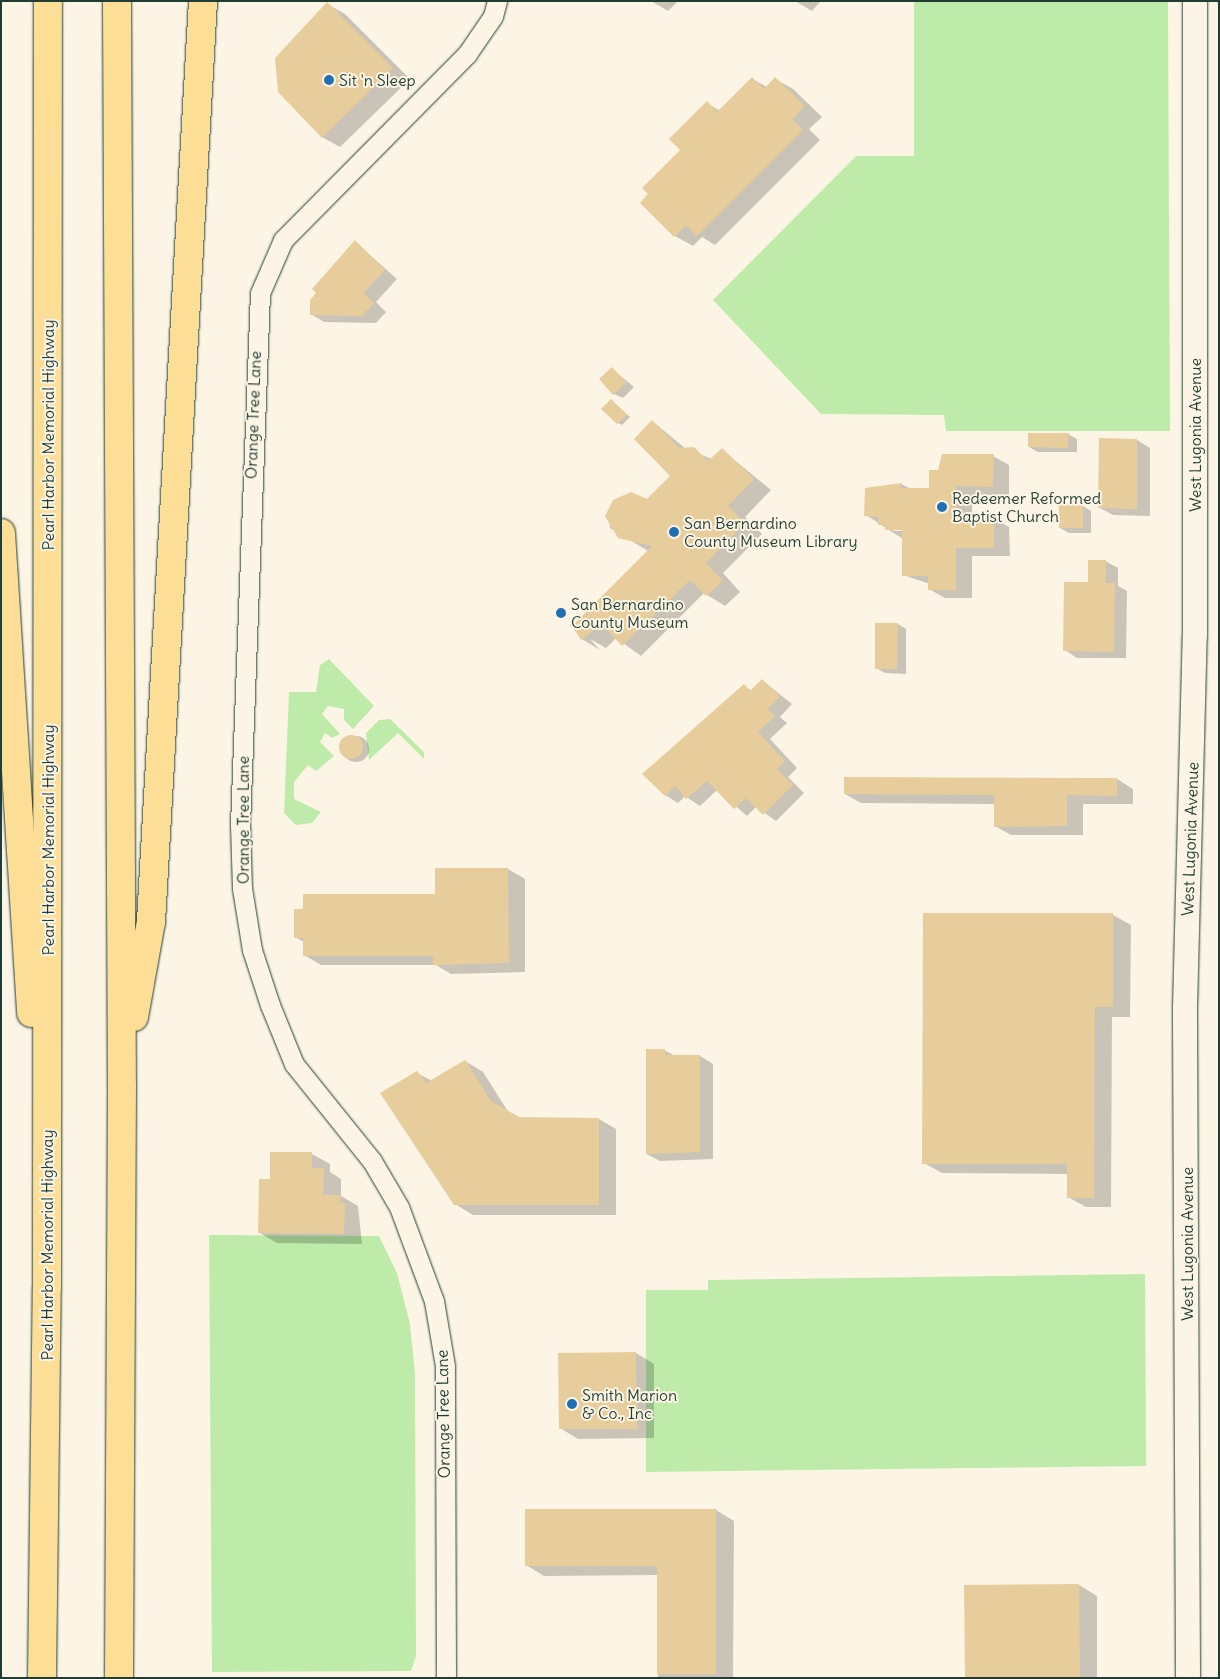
<!DOCTYPE html>
<html>
<head>
<meta charset="utf-8">
<style>
  body { margin:0 }
  #map { position:relative; width:1220px; height:1679px; overflow:hidden; background:#fcf5e5; font-family:Delius,sans-serif }
  div>[style] { position:absolute }
  .green>* { inset:0; background:#beeba9 }
  .shadow>* { inset:0; background:#0003 }
  .round { border-radius:50% }
  .building>* { inset:0; background:#e7cd9c }
  .roads { filter:drop-shadow(0 0 1px #1f3d34) drop-shadow(0 0 1px #1f3d34) }
  .minor>* { height:19px; margin:-9.5px; padding:0 9.5px; transform-origin:9.5px; border-radius:9.5px; background:#fcf5e5 }
  .tertiary>* { height:24px; margin:-12px; padding:0 12px; transform-origin:12px; border-radius:12px; background:#fcf5e5 }
  .motorway>* { height:28px; margin:-14px; padding:0 14px; transform-origin:14px; border-radius:14px; background:#fcde96 }
  .dots>* { width:14px; height:14px; translate:-50% -50%; box-sizing:border-box; border:2px solid #fcf5e5; border-radius:50% }
  span { translate:-50% -50%; white-space:nowrap; text-align:center; line-height:1.15; -webkit-text-stroke:4px #fcf5e5; paint-order:stroke }
  .poi-label { font-size:16px; color:#1f3d34 }
  .left { translate:0 -50%; text-align:left }
  .street-label { font-size:16px; color:#1f3d34 }
  .frame { position:absolute; inset:0; border:2px solid #1f3d34; pointer-events:none }
</style>
</head>
<body>
<div id="map">
  <div class="green">
    <i style="clip-path:polygon(914px 1px,1168px 1px,1170px 431px,946px 431px,944px 415px,821px 414px,713px 300px,856px 156px,914px 156px)"></i>
    <i style="clip-path:polygon(329px 659px,374px 706px,353px 729px,344px 720px,344px 709px,328px 706px,322px 714px,340px 734px,332px 738px,325px 733px,320px 742px,334px 756px,316px 771px,308px 765px,294px 782px,294px 799px,321px 812px,312px 823px,296px 825px,284px 813px,289px 692px,316px 692px,320px 665px)"></i>
    <i style="clip-path:polygon(390px 719px,424px 752px,424px 759px,398px 733px,369px 760px,366px 733px,379px 720px)"></i>
    <i style="clip-path:polygon(209px 1235px,379px 1236px,397px 1273px,410px 1324px,415px 1373px,416px 1656px,411px 1671px,212px 1672px)"></i>
    <i style="clip-path:polygon(1145px 1274px,1146px 1466px,646px 1472px,646px 1290px,708px 1290px,708px 1280px)"></i>
  </div>
  <div class="shadow">
    <i style="clip-path:polygon(651px 1px,678px 1px,668px 11px)"></i>
    <i style="clip-path:polygon(795px 1px,821px 1px,812px 11px)"></i>
    <i style="clip-path:polygon(327px 4px,345px 14px,410px 79px,340px 147px,322px 137px)"></i>
    <i style="clip-path:polygon(752px 79px,767px 87px,775px 79px,793px 89px,822px 117px,809px 129px,820px 140px,715px 245px,702px 237px,693px 246px,675px 236px,641px 203px,682px 150px,707px 103px,720px 111px)"></i>
    <i style="clip-path:polygon(355px 242px,397px 279px,376px 302px,386px 312px,376px 323px,324px 322px,311px 314px)"></i>
    <i style="clip-path:polygon(612px 369px,634px 387px,623px 398px,614px 394px)"></i>
    <i style="clip-path:polygon(611px 400px,630px 417px,622px 425px,618px 423px)"></i>
    <i style="clip-path:polygon(652px 421px,686px 449px,712px 459px,722px 450px,771px 490px,745px 517px,762px 534px,723px 573px,740px 592px,725px 606px,704px 593px,641px 656px,616px 638px,606px 648px,590px 639px,600px 650px,582px 639px,574px 626px,648px 551px,610px 528px,608px 511px,647px 500px,672px 476px)"></i>
    <i style="clip-path:polygon(1068px 434px,1077px 439px,1077px 452px,1038px 452px,1029px 447px)"></i>
    <i style="clip-path:polygon(1100px 440px,1137px 440px,1150px 448px,1150px 516px,1113px 515px,1100px 508px)"></i>
    <i style="clip-path:polygon(evenodd,993px 456px,1009px 465px,1009px 495px,972px 495px,972px 518px,993px 518px,1009px 527px,1010px 556px,972px 556px,972px 598px,945px 598px,929px 589px,930px 584px,903px 575px,903px 539px,866px 515px,901px 484px,911px 489px,931px 490px,939px 471px,993px 456px,893px 529px,909px 531px,893px 531px,893px 529px)"></i>
    <i style="clip-path:polygon(1083px 506px,1091px 511px,1091px 533px,1069px 533px,1060px 528px)"></i>
    <i style="clip-path:polygon(1105px 561px,1118px 568px,1118px 586px,1127px 591px,1126px 658px,1077px 658px,1065px 650px,1089px 584px)"></i>
    <i style="clip-path:polygon(898px 624px,906px 629px,906px 674px,885px 673px,876px 668px)"></i>
    <i style="clip-path:polygon(763px 681px,792px 704px,780px 717px,787px 723px,770px 739px,797px 768px,788px 777px,804px 793px,776px 821px,756px 807px,747px 816px,717px 790px,700px 806px,685px 796px,678px 803px,665px 795px,744px 686px,752px 691px)"></i>
    <i class="round" style="left:343px;top:736px;width:26px;height:26px"></i>
    <i style="clip-path:polygon(845px 778px,1117px 779px,1133px 789px,1133px 804px,1083px 804px,1083px 835px,1011px 835px,995px 826px,995px 804px,861px 803px,845px 794px)"></i>
    <i style="clip-path:polygon(508px 869px,525px 879px,525px 972px,451px 974px,436px 965px,321px 965px,304px 955px,304px 942px,295px 937px,437px 895px,437px 870px)"></i>
    <i style="clip-path:polygon(1113px 915px,1131px 925px,1130px 1017px,1112px 1017px,1111px 1207px,1086px 1207px,1068px 1197px,1069px 1174px,942px 1173px,924px 1163px)"></i>
    <i style="clip-path:polygon(664px 1050px,675px 1056px,700px 1056px,713px 1064px,713px 1159px,660px 1161px,647px 1154px)"></i>
    <i style="clip-path:polygon(465px 1061px,483px 1072px,509px 1113px,519px 1118px,599px 1119px,616px 1129px,616px 1215px,473px 1215px,455px 1204px,417px 1073px,432px 1081px)"></i>
    <i style="clip-path:polygon(312px 1154px,330px 1164px,330px 1172px,341px 1179px,341px 1196px,358px 1206px,362px 1244px,277px 1243px,260px 1233px,271px 1180px)"></i>
    <i style="clip-path:polygon(636px 1353px,654px 1364px,654px 1438px,578px 1439px,560px 1428px,560px 1354px)"></i>
    <i style="clip-path:polygon(716px 1510px,734px 1521px,733px 1678px,658px 1678px,658px 1575px,544px 1576px,526px 1565px)"></i>
    <i style="clip-path:polygon(1079px 1585px,1097px 1596px,1097px 1678px,966px 1678px)"></i>
  </div>
  <div class="building">
    <i style="clip-path:polygon(327px 2px,393px 68px,322px 138px,278px 92px,275px 58px)"></i>
    <i style="clip-path:polygon(752px 77px,764px 89px,775px 77px,805px 106px,792px 119px,803px 130px,697px 236px,686px 225px,674px 237px,640px 203px,648px 194px,642px 188px,680px 150px,669px 139px,707px 101px,717px 112px)"></i>
    <i style="clip-path:polygon(355px 240px,385px 270px,363px 293px,374px 303px,362px 316px,310px 315px,310px 300px,316px 293px,312px 289px)"></i>
    <i style="clip-path:polygon(612px 367px,626px 382px,613px 395px,599px 379px)"></i>
    <i style="clip-path:polygon(611px 399px,627px 415px,617px 424px,601px 409px)"></i>
    <i style="clip-path:polygon(652px 420px,679px 448px,694px 447px,708px 461px,722px 448px,754px 479px,728px 506px,745px 523px,706px 563px,723px 581px,706px 596px,690px 580px,622px 646px,602px 624px,581px 640px,572px 626px,652px 546px,618px 538px,605px 516px,613px 500px,631px 492px,647px 499px,670px 476px,634px 439px)"></i>
    <i style="clip-path:polygon(1028px 433px,1069px 433px,1068px 448px,1028px 447px)"></i>
    <i style="clip-path:polygon(1099px 438px,1137px 439px,1137px 509px,1098px 508px)"></i>
    <i style="clip-path:polygon(942px 454px,994px 454px,993px 487px,956px 486px,956px 516px,994px 516px,994px 548px,956px 548px,956px 590px,928px 590px,928px 576px,902px 576px,902px 530px,885px 530px,885px 525px,878px 525px,878px 517px,864px 516px,865px 488px,902px 483px,901px 488px,929px 488px,929px 470px,938px 470px)"></i>
    <i style="clip-path:polygon(1059px 505px,1083px 505px,1083px 528px,1059px 528px)"></i>
    <i style="clip-path:polygon(1088px 560px,1106px 560px,1106px 583px,1115px 583px,1114px 652px,1063px 651px,1064px 582px,1088px 582px)"></i>
    <i style="clip-path:polygon(875px 623px,898px 623px,897px 669px,875px 669px)"></i>
    <i style="clip-path:polygon(762px 679px,780px 696px,768px 709px,775px 716px,758px 732px,785px 761px,777px 769px,793px 785px,763px 815px,746px 798px,734px 809px,707px 781px,686px 799px,675px 786px,665px 796px,642px 774px,744px 684px,750px 691px)"></i>
    <i class="round" style="left:339px;top:735px;width:24px;height:24px"></i>
    <i style="clip-path:polygon(844px 777px,1117px 778px,1117px 796px,1067px 795px,1067px 826px,994px 827px,994px 795px,844px 794px)"></i>
    <i style="clip-path:polygon(435px 868px,508px 868px,509px 963px,433px 965px,433px 956px,303px 956px,303px 938px,294px 938px,294px 909px,303px 909px,303px 894px,435px 894px)"></i>
    <i style="clip-path:polygon(923px 913px,1113px 913px,1113px 1007px,1095px 1007px,1094px 1198px,1067px 1198px,1067px 1164px,922px 1164px)"></i>
    <i style="clip-path:polygon(646px 1049px,665px 1049px,665px 1055px,700px 1055px,700px 1152px,646px 1154px)"></i>
    <i style="clip-path:polygon(465px 1060px,491px 1101px,519px 1117px,599px 1118px,599px 1205px,454px 1205px,380px 1093px,417px 1071px,426px 1083px)"></i>
    <i style="clip-path:polygon(270px 1152px,312px 1152px,312px 1168px,324px 1168px,323px 1195px,341px 1195px,340px 1203px,345px 1203px,344px 1234px,258px 1233px,259px 1179px,270px 1179px)"></i>
    <i style="clip-path:polygon(636px 1352px,637px 1429px,559px 1429px,558px 1353px)"></i>
    <i style="clip-path:polygon(525px 1509px,716px 1509px,716px 1674px,657px 1674px,657px 1566px,525px 1566px)"></i>
    <i style="clip-path:polygon(1079px 1584px,1080px 1678px,965px 1678px,964px 1585px)"></i>
  </div>
  <div class="roads">
    <div class="minor">
      <i style="left:446px;top:1678px;width:312px;rotate:-90.2deg"></i>
      <i style="left:445px;top:1366px;width:66px;rotate:-99.6deg"></i>
      <i style="left:434px;top:1301px;width:100px;rotate:-110.4deg"></i>
      <i style="left:399px;top:1207px;width:53px;rotate:-120.4deg"></i>
      <i style="left:372px;top:1161px;width:124px;rotate:-128.8deg"></i>
      <i style="left:294px;top:1064px;width:64px;rotate:-112.1deg"></i>
      <i style="left:270px;top:1005px;width:58px;rotate:-108.1deg"></i>
      <i style="left:252px;top:950px;width:63px;rotate:-99.2deg"></i>
      <i style="left:242px;top:888px;width:63px;rotate:-91.8deg"></i>
      <i style="left:240px;top:825px;width:532px;rotate:-87.85deg"></i>
      <i style="left:260px;top:293px;width:58px;rotate:-66.5deg"></i>
      <i style="left:283px;top:240px;width:262px;rotate:-45.3deg"></i>
      <i style="left:467px;top:54px;width:46px;rotate:-55.6deg"></i>
      <i style="left:493px;top:16px;width:16px;rotate:-75deg"></i>
    </div>
    <div class="tertiary">
      <i style="left:1188px;top:1678px;width:670px;rotate:-90.26deg"></i>
      <i style="left:1185px;top:1008px;width:372px;rotate:-88.5deg"></i>
      <i style="left:1195px;top:636px;width:635px;rotate:-90deg"></i>
    </div>
    <div class="motorway">
      <i style="left:117px;top:1px;width:1084px;rotate:89.74deg"></i>
      <i style="left:122px;top:1085px;width:593px;rotate:90.29deg"></i>
      <i style="left:1px;top:533px;width:481px;rotate:86.4deg"></i>
      <i style="left:134px;top:1017px;width:97px;rotate:-79.9deg"></i>
      <i style="left:151px;top:922px;width:922px;rotate:-86.77deg"></i>
      <i style="left:42px;top:1678px;width:391px;rotate:-89.3deg"></i>
      <i style="left:47px;top:1287px;width:1286px;rotate:-89.96deg"></i>
    </div>
  </div>
  <div class="dots">
    <i style="left:329px;top:80px;background:#1f6fb2"></i>
    <i style="left:942px;top:507px;background:#1f6fb2"></i>
    <i style="left:674px;top:532px;background:#1f6fb2"></i>
    <i style="left:561px;top:613px;background:#1f6fb2"></i>
    <i style="left:572px;top:1404px;background:#1f6fb2"></i>
  </div>
  <div class="poi-label">
    <span class="left" style="left:339px;top:80px">Sit 'n Sleep</span>
    <span class="left" style="left:952px;top:507px">Redeemer Reformed<br>Baptist Church</span>
    <span class="left" style="left:684px;top:532px">San Bernardino<br>County Museum Library</span>
    <span class="left" style="left:571px;top:613px">San Bernardino<br>County Museum</span>
    <span class="left" style="left:582px;top:1404px">Smith Marion<br>&amp; Co., Inc</span>
  </div>
  <div class="street-label">
    <span style="left:253px;top:415px;rotate:-88deg">Orange Tree Lane</span>
    <span style="left:48px;top:435px;rotate:-90deg">Pearl Harbor Memorial Highway</span>
    <span style="left:1195px;top:435px;rotate:-90deg">West Lugonia Avenue</span>
    <span style="left:243px;top:820px;rotate:-90deg">Orange Tree Lane</span>
    <span style="left:1190px;top:839px;rotate:-88deg">West Lugonia Avenue</span>
    <span style="left:48px;top:840px;rotate:-90deg">Pearl Harbor Memorial Highway</span>
    <span style="left:1187px;top:1244px;rotate:-90deg">West Lugonia Avenue</span>
    <span style="left:47px;top:1245px;rotate:-90deg">Pearl Harbor Memorial Highway</span>
    <span style="left:443px;top:1414px;rotate:-91deg">Orange Tree Lane</span>
  </div>
  <div class="frame"></div>
</div>
</body>
</html>
